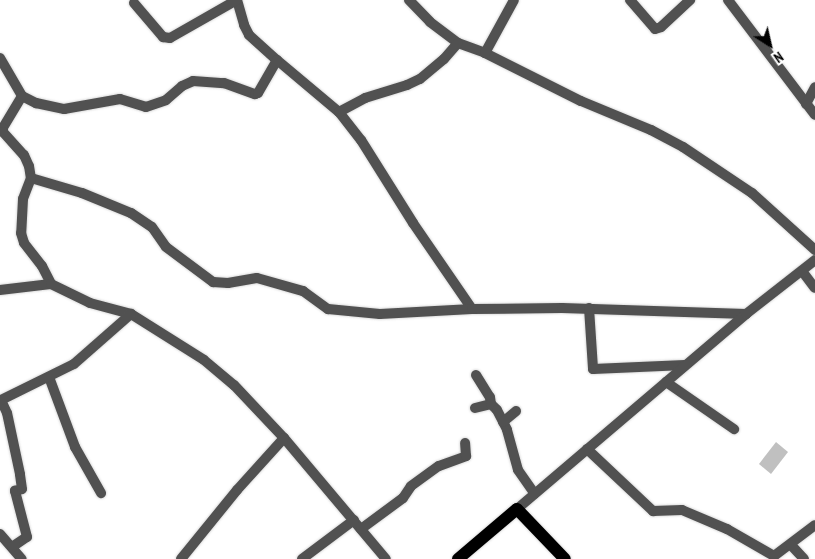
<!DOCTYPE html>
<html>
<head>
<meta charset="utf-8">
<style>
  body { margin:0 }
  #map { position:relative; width:815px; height:559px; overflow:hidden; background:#fff; font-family:"PT Sans Narrow",sans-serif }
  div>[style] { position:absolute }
  .building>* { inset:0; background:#c0c0c0 }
  .roads { filter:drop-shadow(0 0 1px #dbdbdb) drop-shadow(0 0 1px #dbdbdb) }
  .minor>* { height:10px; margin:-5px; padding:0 5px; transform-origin:5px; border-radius:5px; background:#515151 }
  .major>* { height:12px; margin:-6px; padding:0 6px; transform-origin:6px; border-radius:6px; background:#000 }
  span { translate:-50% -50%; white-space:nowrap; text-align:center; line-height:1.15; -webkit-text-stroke:4.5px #fff; paint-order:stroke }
  .north { position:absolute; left:745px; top:20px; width:50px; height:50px; -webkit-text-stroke:4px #fff; paint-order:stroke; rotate:145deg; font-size:14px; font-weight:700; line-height:20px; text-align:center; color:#000 }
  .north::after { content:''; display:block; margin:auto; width:18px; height:22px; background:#000; clip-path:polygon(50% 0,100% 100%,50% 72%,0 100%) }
</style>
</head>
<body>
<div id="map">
  <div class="building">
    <i style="clip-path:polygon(776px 442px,788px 452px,771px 474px,759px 464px)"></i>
  </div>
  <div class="roads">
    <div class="minor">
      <i style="left:237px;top:0;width:26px;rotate:74deg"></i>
      <i style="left:244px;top:25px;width:11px;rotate:63deg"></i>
      <i style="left:249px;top:35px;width:38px;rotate:42deg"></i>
      <i style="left:277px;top:60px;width:81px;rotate:40deg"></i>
      <i style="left:339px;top:112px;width:36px;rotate:52deg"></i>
      <i style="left:361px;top:140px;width:98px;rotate:57.9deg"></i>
      <i style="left:413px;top:223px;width:104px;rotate:55.5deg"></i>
      <i style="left:409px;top:0;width:30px;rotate:46deg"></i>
      <i style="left:430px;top:22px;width:35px;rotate:37deg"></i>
      <i style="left:458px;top:43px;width:29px;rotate:20deg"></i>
      <i style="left:485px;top:53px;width:107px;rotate:26.6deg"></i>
      <i style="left:581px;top:101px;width:76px;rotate:22.5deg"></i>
      <i style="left:651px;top:130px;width:36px;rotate:28deg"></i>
      <i style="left:683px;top:147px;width:83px;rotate:33.7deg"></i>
      <i style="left:752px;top:193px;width:85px;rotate:42.1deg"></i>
      <i style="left:630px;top:0;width:38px;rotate:49deg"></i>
      <i style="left:655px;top:29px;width:6px;rotate:-18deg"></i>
      <i style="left:661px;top:27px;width:40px;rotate:-43deg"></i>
      <i style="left:728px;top:0;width:144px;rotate:52.9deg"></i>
      <i style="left:134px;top:3px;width:45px;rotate:49.5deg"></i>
      <i style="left:163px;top:37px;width:7px;rotate:8deg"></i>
      <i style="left:170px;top:38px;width:77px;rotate:-29.6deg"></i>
      <i style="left:485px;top:53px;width:60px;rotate:-61.3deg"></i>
      <i style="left:0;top:58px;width:44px;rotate:59.9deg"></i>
      <i style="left:22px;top:96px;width:37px;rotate:121deg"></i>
      <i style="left:3px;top:128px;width:4px;rotate:90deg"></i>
      <i style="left:3px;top:132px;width:31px;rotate:48deg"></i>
      <i style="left:24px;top:155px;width:12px;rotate:66deg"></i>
      <i style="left:29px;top:166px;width:12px;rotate:81deg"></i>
      <i style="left:31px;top:178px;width:53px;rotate:16.4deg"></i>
      <i style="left:82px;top:193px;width:53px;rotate:22.2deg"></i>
      <i style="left:131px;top:213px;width:25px;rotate:34deg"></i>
      <i style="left:152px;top:227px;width:24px;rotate:55deg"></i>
      <i style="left:166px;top:247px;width:59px;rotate:36.7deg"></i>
      <i style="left:213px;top:282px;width:15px;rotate:4deg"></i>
      <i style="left:228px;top:283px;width:29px;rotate:-10deg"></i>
      <i style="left:257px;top:278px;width:48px;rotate:15.8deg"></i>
      <i style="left:303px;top:291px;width:31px;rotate:36deg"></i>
      <i style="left:328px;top:309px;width:52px;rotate:5.5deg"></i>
      <i style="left:380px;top:314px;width:92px;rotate:-3.1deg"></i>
      <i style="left:472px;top:309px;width:90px;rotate:-0.6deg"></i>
      <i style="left:562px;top:308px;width:184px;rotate:1.9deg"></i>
      <i style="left:22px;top:96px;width:16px;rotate:27deg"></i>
      <i style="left:36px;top:103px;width:29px;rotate:12deg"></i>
      <i style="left:64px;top:109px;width:57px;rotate:-10.1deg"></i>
      <i style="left:120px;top:99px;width:27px;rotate:17deg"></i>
      <i style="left:146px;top:107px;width:21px;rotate:-19deg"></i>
      <i style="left:166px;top:100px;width:21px;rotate:-41deg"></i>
      <i style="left:182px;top:86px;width:12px;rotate:-24deg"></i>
      <i style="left:193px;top:81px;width:31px;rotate:4deg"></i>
      <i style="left:224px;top:83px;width:33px;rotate:20deg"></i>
      <i style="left:255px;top:94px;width:3px;rotate:-18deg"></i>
      <i style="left:258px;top:93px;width:38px;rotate:-60deg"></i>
      <i style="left:806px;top:104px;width:19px;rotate:-62deg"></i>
      <i style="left:339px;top:112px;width:30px;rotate:-28deg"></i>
      <i style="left:365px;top:98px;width:44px;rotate:-17.2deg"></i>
      <i style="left:407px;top:85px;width:14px;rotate:-25deg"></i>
      <i style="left:420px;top:79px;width:31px;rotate:-40deg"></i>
      <i style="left:444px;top:59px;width:21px;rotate:-49deg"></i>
      <i style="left:31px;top:178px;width:22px;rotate:111deg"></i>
      <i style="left:23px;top:199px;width:34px;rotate:93deg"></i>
      <i style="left:21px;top:233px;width:10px;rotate:73deg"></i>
      <i style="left:24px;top:243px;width:29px;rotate:52deg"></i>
      <i style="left:42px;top:266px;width:20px;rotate:63deg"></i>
      <i style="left:802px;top:271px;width:21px;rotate:53deg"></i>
      <i style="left:0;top:290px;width:51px;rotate:-6.7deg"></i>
      <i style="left:51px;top:284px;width:43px;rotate:26deg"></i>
      <i style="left:90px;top:303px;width:42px;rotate:15deg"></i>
      <i style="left:131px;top:314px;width:86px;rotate:32.2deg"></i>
      <i style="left:204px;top:360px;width:39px;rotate:40deg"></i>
      <i style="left:234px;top:385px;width:73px;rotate:46.7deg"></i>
      <i style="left:284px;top:438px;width:158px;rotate:49.9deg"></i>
      <i style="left:589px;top:308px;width:61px;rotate:86.2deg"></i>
      <i style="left:593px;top:369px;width:92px;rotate:-2.5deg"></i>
      <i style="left:476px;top:375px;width:26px;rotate:58deg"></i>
      <i style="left:490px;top:397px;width:7px;rotate:82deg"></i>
      <i style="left:49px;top:377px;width:75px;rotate:69.6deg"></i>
      <i style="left:75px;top:447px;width:53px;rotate:60.5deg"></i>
      <i style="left:666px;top:382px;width:83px;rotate:34.7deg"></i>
      <i style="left:475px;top:408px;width:16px;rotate:-14deg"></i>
      <i style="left:491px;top:404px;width:8px;rotate:45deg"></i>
      <i style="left:497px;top:410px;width:22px;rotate:63deg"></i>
      <i style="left:507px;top:430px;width:41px;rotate:74.6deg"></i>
      <i style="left:518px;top:470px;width:29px;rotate:55deg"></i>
      <i style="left:503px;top:422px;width:17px;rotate:-40deg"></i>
      <i style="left:587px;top:449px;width:91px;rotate:43.2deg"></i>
      <i style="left:653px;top:511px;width:29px;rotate:-2deg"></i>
      <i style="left:682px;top:510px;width:49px;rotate:22.9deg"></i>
      <i style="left:727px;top:529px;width:54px;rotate:29.9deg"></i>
      <i style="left:774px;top:556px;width:51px;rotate:-37.1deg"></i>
      <i style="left:517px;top:509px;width:301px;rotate:-40.4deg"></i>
      <i style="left:746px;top:314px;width:88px;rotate:-38deg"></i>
      <i style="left:361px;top:529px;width:52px;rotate:-36.4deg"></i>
      <i style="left:403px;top:498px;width:14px;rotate:-56deg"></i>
      <i style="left:411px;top:486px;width:34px;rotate:-36deg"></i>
      <i style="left:439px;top:466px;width:29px;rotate:-20deg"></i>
      <i style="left:466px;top:456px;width:13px;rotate:-94deg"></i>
      <i style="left:0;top:534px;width:33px;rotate:49deg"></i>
      <i style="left:791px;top:545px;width:19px;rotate:47deg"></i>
      <i style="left:12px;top:547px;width:18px;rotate:-34deg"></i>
      <i style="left:27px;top:537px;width:48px;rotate:-104.6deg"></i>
      <i style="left:15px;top:491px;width:7px;rotate:-16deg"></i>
      <i style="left:22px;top:489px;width:15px;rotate:-98deg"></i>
      <i style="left:20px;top:474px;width:62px;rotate:-102deg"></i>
      <i style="left:7px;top:413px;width:14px;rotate:-115deg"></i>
      <i style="left:1px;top:400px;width:81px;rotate:-26.3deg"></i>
      <i style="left:74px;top:364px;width:76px;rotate:-41.3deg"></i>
      <i style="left:181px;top:559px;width:89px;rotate:-50.9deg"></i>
      <i style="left:237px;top:490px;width:70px;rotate:-47.9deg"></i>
      <i style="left:302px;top:559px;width:65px;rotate:-36.9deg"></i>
    </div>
    <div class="major">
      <i style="left:458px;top:559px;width:77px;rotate:-40.3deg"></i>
      <i style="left:517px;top:509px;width:69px;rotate:46.2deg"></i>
    </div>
  </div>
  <div class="north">N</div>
</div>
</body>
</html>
